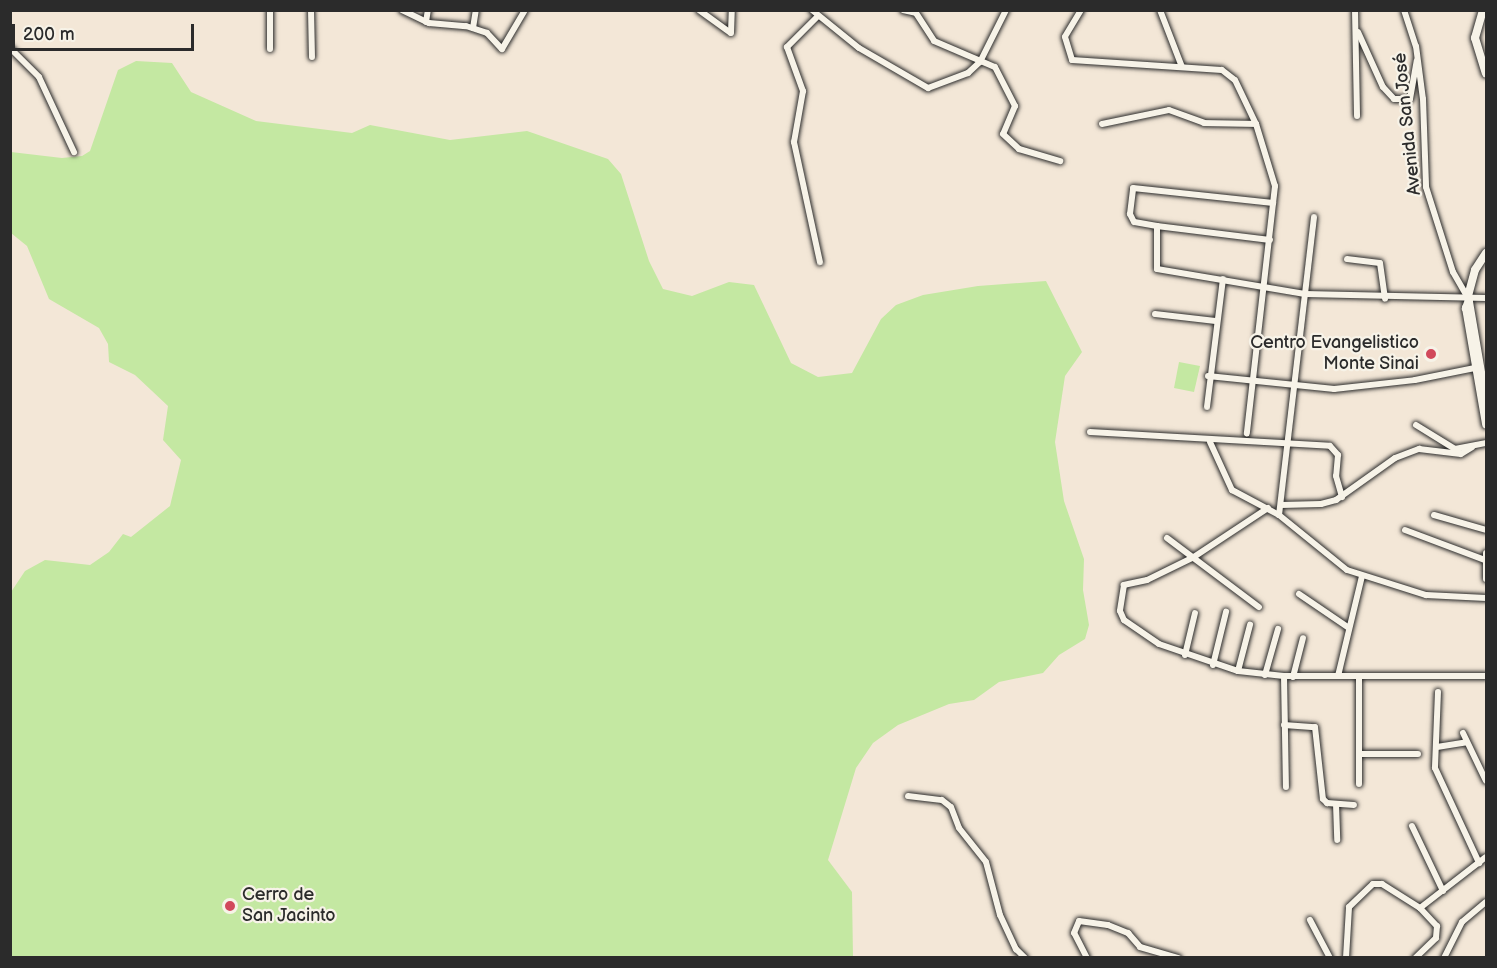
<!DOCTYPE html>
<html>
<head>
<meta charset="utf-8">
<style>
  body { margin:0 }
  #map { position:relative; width:1497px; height:968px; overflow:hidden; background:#f3e7d7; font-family:"Balsamiq Sans",sans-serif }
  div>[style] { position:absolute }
  .green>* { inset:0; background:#c4e8a2 }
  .roads { filter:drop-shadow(0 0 2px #2b2b2b) drop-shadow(0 0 2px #2b2b2b) }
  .minor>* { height:6px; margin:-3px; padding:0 3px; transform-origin:3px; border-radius:3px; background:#f7f3e8 }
  .major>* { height:8px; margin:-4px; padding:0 4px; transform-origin:4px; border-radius:4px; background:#f7f3e8 }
  .dots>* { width:16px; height:16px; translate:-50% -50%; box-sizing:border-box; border:3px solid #f7f3e8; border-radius:50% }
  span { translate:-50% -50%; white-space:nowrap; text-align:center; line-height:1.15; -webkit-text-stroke:4.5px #f7f3e8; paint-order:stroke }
  .street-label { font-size:18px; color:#2b2b2b }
  .poi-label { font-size:18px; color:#2b2b2b }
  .right { translate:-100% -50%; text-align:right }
  .left { translate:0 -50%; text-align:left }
  .frame { position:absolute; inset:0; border:12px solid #2b2b2b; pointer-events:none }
  .scale { position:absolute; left:12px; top:24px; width:182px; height:27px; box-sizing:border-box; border:3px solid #2b2b2b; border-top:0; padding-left:8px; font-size:18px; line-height:21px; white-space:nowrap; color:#2b2b2b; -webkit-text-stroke:4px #f7f3e8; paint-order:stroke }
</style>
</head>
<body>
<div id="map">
  <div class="green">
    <i style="clip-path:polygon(136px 61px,172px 63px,191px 92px,256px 121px,352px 133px,370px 125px,450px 140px,527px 131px,608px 159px,621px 174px,649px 261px,663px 289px,692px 296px,729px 282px,754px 285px,791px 363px,818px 377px,852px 373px,881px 319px,896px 305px,923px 295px,978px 286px,1046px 281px,1082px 352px,1065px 376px,1055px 442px,1064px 501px,1084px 559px,1083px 590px,1089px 625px,1085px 639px,1059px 655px,1043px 673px,999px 682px,974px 700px,949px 704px,898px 725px,873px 743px,856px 768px,828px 860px,852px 892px,853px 957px,11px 957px,11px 592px,25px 571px,45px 560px,90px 565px,109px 552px,123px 534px,131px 537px,170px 506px,181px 460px,163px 440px,168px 406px,135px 375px,109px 362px,108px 344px,99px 328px,49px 299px,27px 246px,11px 233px,11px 152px,62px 158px,82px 156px,90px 151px,118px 70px)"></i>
    <i style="clip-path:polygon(1179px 362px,1200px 366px,1194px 392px,1174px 388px)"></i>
  </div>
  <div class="roads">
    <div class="minor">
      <i style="left:270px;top:10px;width:39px;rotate:90deg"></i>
      <i style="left:311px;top:10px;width:47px;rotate:88.8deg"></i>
      <i style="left:402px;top:10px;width:30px;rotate:26deg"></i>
      <i style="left:429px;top:23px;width:37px;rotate:5deg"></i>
      <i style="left:466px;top:26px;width:22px;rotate:18deg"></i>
      <i style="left:487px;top:33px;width:22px;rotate:47deg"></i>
      <i style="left:502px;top:49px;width:45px;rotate:-59.5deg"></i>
      <i style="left:699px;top:10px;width:39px;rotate:36deg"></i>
      <i style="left:731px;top:33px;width:23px;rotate:-88deg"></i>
      <i style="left:812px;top:10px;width:60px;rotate:39deg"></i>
      <i style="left:859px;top:48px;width:80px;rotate:30.1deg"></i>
      <i style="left:928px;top:88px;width:43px;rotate:-20.6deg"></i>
      <i style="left:968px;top:73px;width:16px;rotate:-43deg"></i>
      <i style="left:980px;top:62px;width:58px;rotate:-63.4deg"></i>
      <i style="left:903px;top:10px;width:13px;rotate:13deg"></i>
      <i style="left:916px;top:13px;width:33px;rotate:57deg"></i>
      <i style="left:934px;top:41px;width:66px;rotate:23.1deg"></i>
      <i style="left:995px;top:67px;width:44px;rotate:62.9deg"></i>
      <i style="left:1015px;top:106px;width:30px;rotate:113deg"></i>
      <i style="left:1003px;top:134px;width:22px;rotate:43deg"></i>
      <i style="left:1019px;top:149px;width:43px;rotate:16.3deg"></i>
      <i style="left:1081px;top:10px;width:31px;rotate:121deg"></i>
      <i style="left:1065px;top:37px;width:24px;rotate:73deg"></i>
      <i style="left:1072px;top:60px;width:150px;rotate:3.8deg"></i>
      <i style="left:1222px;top:70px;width:16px;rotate:38deg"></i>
      <i style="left:1235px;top:80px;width:49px;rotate:64.5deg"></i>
      <i style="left:1256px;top:124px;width:65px;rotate:73deg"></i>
      <i style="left:1275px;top:186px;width:249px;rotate:96.5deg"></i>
      <i style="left:1160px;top:10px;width:61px;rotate:68.9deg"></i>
      <i style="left:1355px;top:10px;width:106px;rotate:88.9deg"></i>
      <i style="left:1404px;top:10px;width:38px;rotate:72deg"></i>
      <i style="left:1416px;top:46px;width:53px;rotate:82.5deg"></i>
      <i style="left:1423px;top:99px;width:88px;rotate:88deg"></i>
      <i style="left:1426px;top:187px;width:89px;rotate:72.4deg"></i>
      <i style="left:1453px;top:272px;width:32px;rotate:60deg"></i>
      <i style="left:818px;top:16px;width:44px;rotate:135deg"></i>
      <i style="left:787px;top:47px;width:47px;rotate:70deg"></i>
      <i style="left:803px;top:91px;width:52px;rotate:100deg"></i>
      <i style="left:794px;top:142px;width:123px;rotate:77.8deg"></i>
      <i style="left:426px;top:22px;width:12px;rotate:-81deg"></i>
      <i style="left:473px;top:28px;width:18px;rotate:-81deg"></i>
      <i style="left:1358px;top:32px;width:60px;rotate:65.6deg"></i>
      <i style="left:1383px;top:87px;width:16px;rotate:47deg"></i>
      <i style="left:1394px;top:99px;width:16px"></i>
      <i style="left:1410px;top:99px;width:39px;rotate:-80deg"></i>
      <i style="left:10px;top:48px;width:41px;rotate:45deg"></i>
      <i style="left:39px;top:77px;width:83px;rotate:65deg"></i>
      <i style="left:1102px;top:124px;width:68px;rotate:-11.8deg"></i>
      <i style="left:1169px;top:110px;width:37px;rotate:20deg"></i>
      <i style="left:1204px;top:123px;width:52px;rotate:1.1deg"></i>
      <i style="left:1157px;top:226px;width:43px;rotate:90deg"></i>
      <i style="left:1157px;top:269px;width:150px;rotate:9.6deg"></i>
      <i style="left:1305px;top:294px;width:181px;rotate:1.3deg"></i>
      <i style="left:1270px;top:240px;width:114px;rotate:-172.9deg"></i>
      <i style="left:1157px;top:226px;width:23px;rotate:-170deg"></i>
      <i style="left:1134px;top:222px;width:9px;rotate:-117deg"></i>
      <i style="left:1130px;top:214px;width:26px;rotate:-83deg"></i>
      <i style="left:1133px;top:188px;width:141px;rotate:6.1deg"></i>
      <i style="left:1347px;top:259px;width:33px;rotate:7deg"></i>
      <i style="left:1380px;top:263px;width:36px;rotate:82deg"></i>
      <i style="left:1155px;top:314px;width:61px;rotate:6.5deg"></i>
      <i style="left:1208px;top:376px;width:127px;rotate:5.9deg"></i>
      <i style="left:1334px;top:389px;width:81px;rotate:-6.3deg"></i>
      <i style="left:1415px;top:380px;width:61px;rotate:-11.3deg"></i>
      <i style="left:1207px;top:407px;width:129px;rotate:-82.9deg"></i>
      <i style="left:1416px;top:425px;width:46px;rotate:31.6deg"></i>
      <i style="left:1455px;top:449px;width:32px;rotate:-11deg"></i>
      <i style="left:1090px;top:432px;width:240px;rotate:3.3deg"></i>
      <i style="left:1330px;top:446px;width:12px;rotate:48deg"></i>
      <i style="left:1338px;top:455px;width:21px;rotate:95deg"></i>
      <i style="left:1336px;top:476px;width:22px;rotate:74deg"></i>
      <i style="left:1210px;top:442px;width:53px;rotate:65.4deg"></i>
      <i style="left:1232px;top:490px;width:53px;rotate:28deg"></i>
      <i style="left:1279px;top:515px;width:87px;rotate:39deg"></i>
      <i style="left:1347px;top:570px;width:83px;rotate:17.6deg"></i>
      <i style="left:1426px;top:595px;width:60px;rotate:2.9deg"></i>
      <i style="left:1281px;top:505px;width:40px;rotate:-1.4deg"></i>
      <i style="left:1321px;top:504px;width:16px;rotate:-15deg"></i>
      <i style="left:1336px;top:500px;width:72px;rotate:-35.4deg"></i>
      <i style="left:1395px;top:458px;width:26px;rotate:-21deg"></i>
      <i style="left:1419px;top:449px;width:42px;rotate:6.8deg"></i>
      <i style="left:1461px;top:454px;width:13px;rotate:-32deg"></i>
      <i style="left:1268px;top:508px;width:89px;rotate:146.5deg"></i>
      <i style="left:1194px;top:557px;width:52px;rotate:153.9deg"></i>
      <i style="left:1147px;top:580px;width:24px;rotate:168deg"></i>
      <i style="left:1124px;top:585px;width:26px;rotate:99deg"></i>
      <i style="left:1120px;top:611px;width:10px;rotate:66deg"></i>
      <i style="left:1124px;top:620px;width:42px;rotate:34.4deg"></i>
      <i style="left:1159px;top:644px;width:83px;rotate:18.9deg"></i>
      <i style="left:1238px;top:671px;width:46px;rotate:6.2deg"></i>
      <i style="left:1284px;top:676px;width:202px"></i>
      <i style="left:1279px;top:515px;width:300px;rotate:-83.3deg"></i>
      <i style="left:1434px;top:515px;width:54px;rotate:16.1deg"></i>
      <i style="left:1405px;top:530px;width:85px;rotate:20.6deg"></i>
      <i style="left:1167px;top:538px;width:115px;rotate:36.9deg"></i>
      <i style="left:1486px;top:553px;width:26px;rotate:90deg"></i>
      <i style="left:1299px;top:594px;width:60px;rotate:34.2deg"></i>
      <i style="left:1185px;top:655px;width:43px;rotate:-76.6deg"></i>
      <i style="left:1213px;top:665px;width:55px;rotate:-76.2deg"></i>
      <i style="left:1238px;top:671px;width:48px;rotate:-75.4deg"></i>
      <i style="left:1265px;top:675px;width:48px;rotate:-74.2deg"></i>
      <i style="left:1284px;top:676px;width:111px;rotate:89deg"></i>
      <i style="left:1338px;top:676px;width:103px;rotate:-76.5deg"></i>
      <i style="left:1293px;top:677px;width:40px;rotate:-75.6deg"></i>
      <i style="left:1438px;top:692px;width:76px;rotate:92.3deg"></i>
      <i style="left:1435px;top:768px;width:105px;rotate:65.1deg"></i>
      <i style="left:1284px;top:725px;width:31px;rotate:4deg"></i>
      <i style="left:1315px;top:727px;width:72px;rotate:83.7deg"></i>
      <i style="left:1323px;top:799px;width:6px;rotate:45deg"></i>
      <i style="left:1327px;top:803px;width:27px;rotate:4deg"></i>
      <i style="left:1463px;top:733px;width:53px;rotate:64.4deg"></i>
      <i style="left:1437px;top:747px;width:30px;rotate:-9deg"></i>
      <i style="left:1359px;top:754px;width:59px"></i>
      <i style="left:1359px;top:784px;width:108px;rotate:-90deg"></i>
      <i style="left:908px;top:796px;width:34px;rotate:7deg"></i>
      <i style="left:942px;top:800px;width:11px;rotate:38deg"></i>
      <i style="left:951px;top:807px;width:22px;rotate:69deg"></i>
      <i style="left:959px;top:828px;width:43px;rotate:51.5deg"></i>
      <i style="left:986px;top:862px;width:55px;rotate:75.2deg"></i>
      <i style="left:1000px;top:915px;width:38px;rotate:65deg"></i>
      <i style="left:1016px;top:949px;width:13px;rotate:45deg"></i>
      <i style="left:1336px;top:804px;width:36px;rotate:88deg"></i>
      <i style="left:1412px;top:826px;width:72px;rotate:64.5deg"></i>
      <i style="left:1420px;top:908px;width:83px;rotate:-37.7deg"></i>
      <i style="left:1310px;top:920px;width:43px;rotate:62.2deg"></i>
      <i style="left:1087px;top:958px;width:28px;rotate:-117deg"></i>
      <i style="left:1074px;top:933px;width:13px;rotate:-67deg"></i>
      <i style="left:1079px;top:921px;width:29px;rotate:8deg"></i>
      <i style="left:1108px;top:925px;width:22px;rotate:22deg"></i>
      <i style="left:1128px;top:933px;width:18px;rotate:49deg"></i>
      <i style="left:1140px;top:947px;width:40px;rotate:16deg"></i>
      <i style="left:1346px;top:958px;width:51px;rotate:-86.6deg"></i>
      <i style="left:1349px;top:907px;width:33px;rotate:-44deg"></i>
      <i style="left:1373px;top:884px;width:9px"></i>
      <i style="left:1382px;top:884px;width:45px;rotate:32.3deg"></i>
      <i style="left:1420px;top:908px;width:25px;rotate:47deg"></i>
      <i style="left:1437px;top:926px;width:12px;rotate:95deg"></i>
      <i style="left:1436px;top:938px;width:29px;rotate:136deg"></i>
      <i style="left:1444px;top:958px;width:40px;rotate:-63.4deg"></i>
      <i style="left:1462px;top:922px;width:31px;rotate:-40deg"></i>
    </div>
    <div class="major">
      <i style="left:1483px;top:10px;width:29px;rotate:106deg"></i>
      <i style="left:1475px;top:38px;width:37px;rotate:73deg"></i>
      <i style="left:1486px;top:253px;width:20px;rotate:123deg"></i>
      <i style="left:1475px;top:270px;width:27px;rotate:105deg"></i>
      <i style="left:1468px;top:296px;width:107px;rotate:80.3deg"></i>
      <i style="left:1469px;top:300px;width:9px;rotate:111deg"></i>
      <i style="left:1466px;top:308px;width:118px;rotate:80.2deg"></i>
    </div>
  </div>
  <div class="dots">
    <i style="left:1431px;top:354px;background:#d1495b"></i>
    <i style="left:230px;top:906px;background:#d1495b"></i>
  </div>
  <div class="street-label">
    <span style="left:1408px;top:124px;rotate:-96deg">Avenida San José</span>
  </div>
  <div class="poi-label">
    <span class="right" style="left:1419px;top:354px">Centro Evangelistico<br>Monte Sinai</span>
    <span class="left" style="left:242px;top:906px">Cerro de<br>San Jacinto</span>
  </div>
  <div class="frame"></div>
  <div class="scale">200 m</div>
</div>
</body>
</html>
